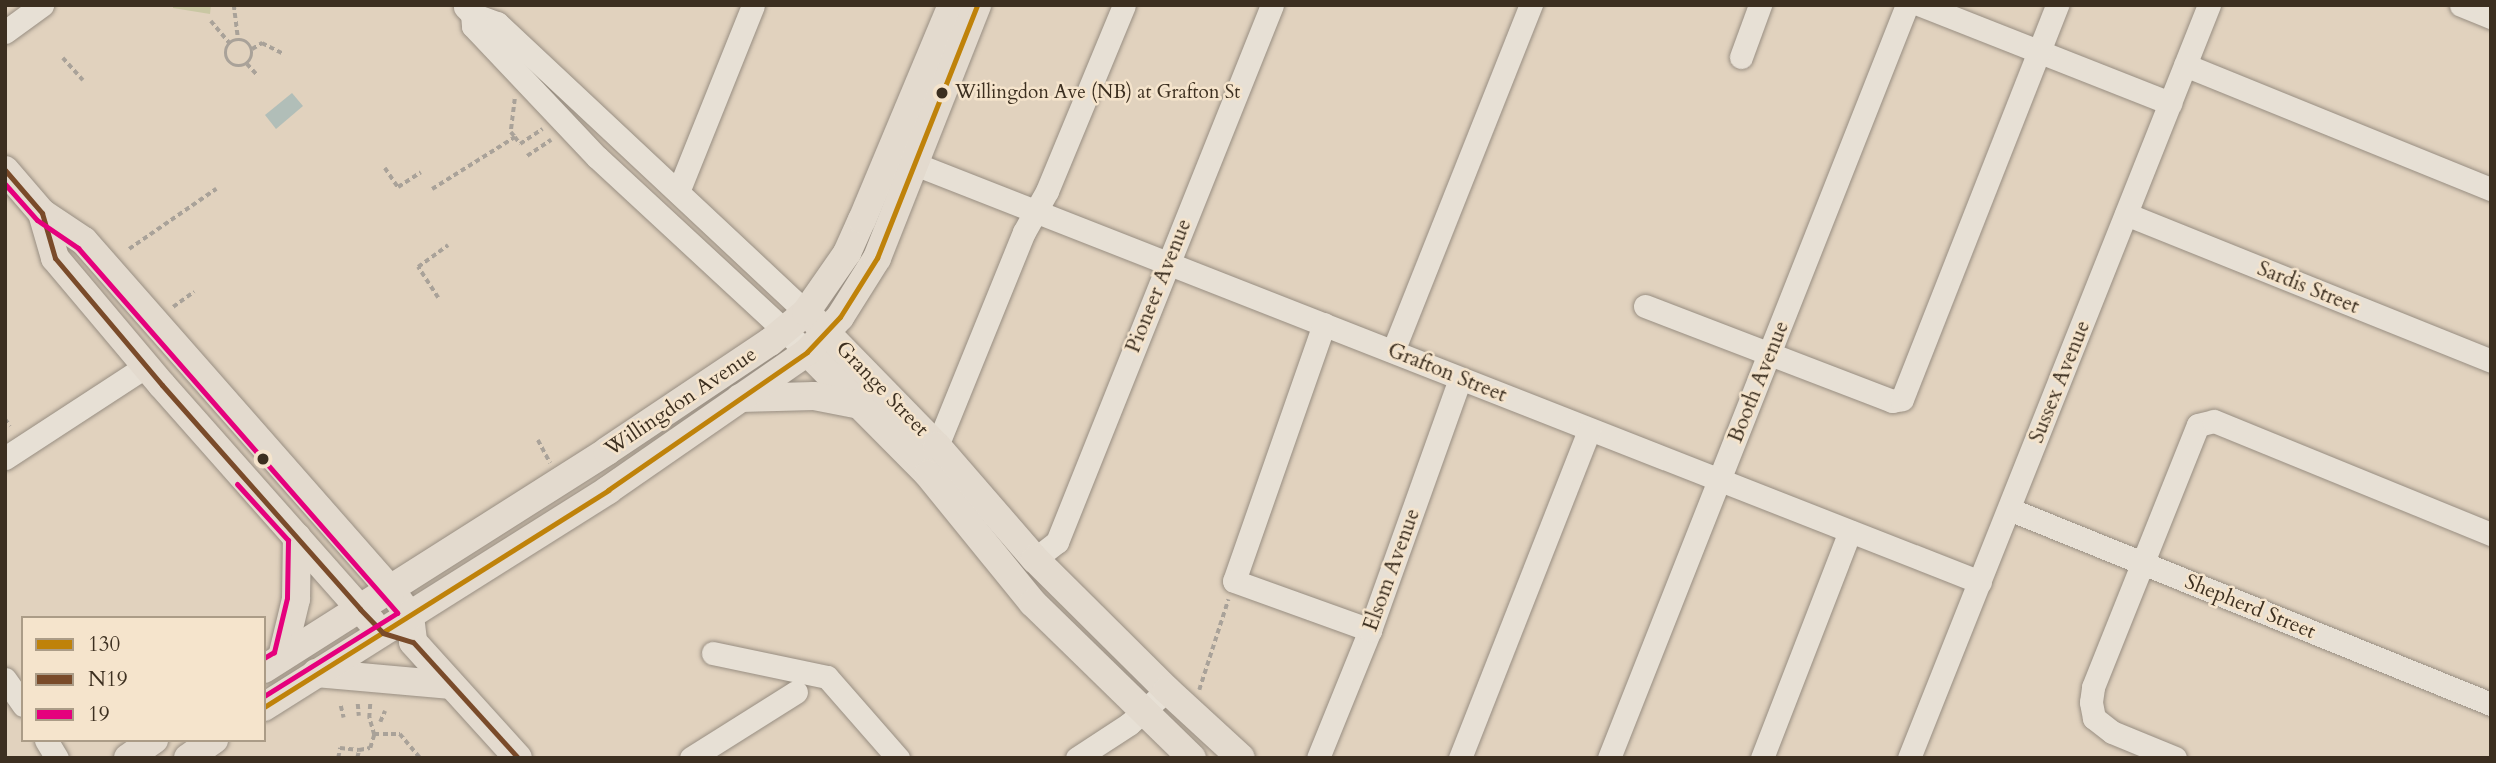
<!DOCTYPE html>
<html>
<head>
<meta charset="utf-8">
<style>
  body { margin:0 }
  #map { position:relative; width:2496px; height:763px; overflow:hidden; background:#e1d2be; font-family:Cardo,serif }
  div>[style] { position:absolute }
  .green>* { inset:0; background:#c9c7a3 }
  .water>* { inset:0; background:#b1beb8 }
  .path>* { height:3.5px; margin-top:-1.75px; transform-origin:0; background:repeating-linear-gradient(90deg,#a9a299 0 5px,transparent 0 8.5px) }
  .path>.ring { margin:-1.75px; padding:0; box-sizing:content-box; background:none; border:3.5px solid #a9a299; border-radius:50% }
  .roads { filter:drop-shadow(0 0 2px #988e82) drop-shadow(0 0 2px #988e82) }
  .minor>* { height:23px; margin:-11.5px; padding:0 11.5px; transform-origin:11.5px; border-radius:11.5px; background:#e7e0d5 }
  .major>* { height:28px; margin:-14px; padding:0 14px; transform-origin:14px; border-radius:14px; background:#e3dace }
  .bus-1>* { height:5px; margin:-2.5px; padding:0 2.5px; transform-origin:2.5px; border-radius:2.5px; background:#bf820a }
  .bus-2>* { height:5px; margin:-2.5px; padding:0 2.5px; transform-origin:2.5px; border-radius:2.5px; background:#7a4b2a }
  .bus-3>* { height:5px; margin:-2.5px; padding:0 2.5px; transform-origin:2.5px; border-radius:2.5px; background:#e5007d }
  .dots>* { width:19px; height:19px; translate:-50% -50%; box-sizing:border-box; border:4px solid #f5e4cc; border-radius:50% }
  span { translate:-50% -50%; white-space:nowrap; text-align:center; line-height:1.15; -webkit-text-stroke:5px #f5e4cc; paint-order:stroke }
  .bus-label { font-size:19px; color:#3c2f20 }
  .left { translate:0 -50%; text-align:left }
  .street-label { font-size:21px; color:#3c2f20 }
  .frame { position:absolute; inset:0; border:7px solid #3c2f20; pointer-events:none }
  .legend { position:absolute; left:21px; top:616px; width:245px; height:126px; box-sizing:border-box; background:#f5e4cc; border:2px solid #ab9c87; margin:0; padding:9px 12px; list-style:none; font-size:21px; color:#3c2f20 }
  .legend li { display:flex; align-items:center; gap:14px; height:35px }
  .legend b { width:35px; border:2px solid #ab9c87 }
</style>
</head>
<body>
<div id="map">
  <div class="green">
    <i style="clip-path:polygon(173px 5px,211px 5px,210px 14px,173px 8px)"></i>
  </div>
  <div class="water">
    <i style="clip-path:polygon(292px 93px,303px 106px,276px 129px,265px 115px)"></i>
  </div>
  <div class="path">
    <i style="left:234px;top:5px;width:35px;rotate:83deg"></i>
    <i style="left:211px;top:21px;width:30px;rotate:50deg"></i>
    <i class="ring" style="left:226px;top:40px;width:22.5px;height:22.5px"></i>
    <i style="left:252px;top:49px;width:12px;rotate:-31deg"></i>
    <i style="left:262px;top:43px;width:25px;rotate:27deg"></i>
    <i style="left:63px;top:58px;width:30px;rotate:48deg"></i>
    <i style="left:247px;top:64px;width:16px;rotate:47deg"></i>
    <i style="left:515px;top:99px;width:33px;rotate:97deg"></i>
    <i style="left:511px;top:132px;width:6px;rotate:51deg"></i>
    <i style="left:527px;top:156px;width:29px;rotate:-34deg"></i>
    <i style="left:385px;top:168px;width:23px;rotate:56deg"></i>
    <i style="left:398px;top:187px;width:27px;rotate:-33deg"></i>
    <i style="left:432px;top:189px;width:98px;rotate:-32.1deg"></i>
    <i style="left:515px;top:137px;width:9px;rotate:54deg"></i>
    <i style="left:520px;top:144px;width:27px;rotate:-34deg"></i>
    <i style="left:129px;top:249px;width:106px;rotate:-34.6deg"></i>
    <i style="left:438px;top:298px;width:37px;rotate:-123deg"></i>
    <i style="left:418px;top:267px;width:37px;rotate:-36deg"></i>
    <i style="left:173px;top:307px;width:26px;rotate:-36deg"></i>
    <i style="left:5px;top:419px;width:9px;rotate:54deg"></i>
    <i style="left:538px;top:440px;width:26px;rotate:62deg"></i>
    <i style="left:1199px;top:690px;width:95px;rotate:-72.1deg"></i>
    <i style="left:358px;top:704px;width:12px;rotate:85deg"></i>
    <i style="left:341px;top:706px;width:12px;rotate:76deg"></i>
    <i style="left:380px;top:722px;width:12px;rotate:-66deg"></i>
    <i style="left:374px;top:734px;width:26px"></i>
    <i style="left:400px;top:734px;width:31px;rotate:50deg"></i>
    <i style="left:338px;top:758px;width:10px;rotate:-79deg"></i>
    <i style="left:340px;top:748px;width:19px;rotate:6deg"></i>
    <i style="left:357px;top:758px;width:8px;rotate:-76deg"></i>
    <i style="left:359px;top:750px;width:11px;rotate:-10deg"></i>
    <i style="left:370px;top:748px;width:14px;rotate:-73deg"></i>
    <i style="left:374px;top:735px;width:18px;rotate:-106deg"></i>
    <i style="left:369px;top:718px;width:14px;rotate:-86deg"></i>
  </div>
  <div class="roads">
    <div class="minor">
      <i style="left:1921px;top:5px;width:268px;rotate:21.5deg"></i>
      <i style="left:2461px;top:5px;width:32px;rotate:22deg"></i>
      <i style="left:465px;top:7px;width:10px;rotate:45deg"></i>
      <i style="left:472px;top:14px;width:27px;rotate:20deg"></i>
      <i style="left:497px;top:23px;width:423px;rotate:43.1deg"></i>
      <i style="left:472px;top:14px;width:12px;rotate:85deg"></i>
      <i style="left:473px;top:26px;width:180px;rotate:46.6deg"></i>
      <i style="left:597px;top:157px;width:272px;rotate:42.8deg"></i>
      <i style="left:5px;top:32px;width:46px;rotate:-36.1deg"></i>
      <i style="left:1741px;top:57px;width:55px;rotate:-69.9deg"></i>
      <i style="left:2185px;top:65px;width:330px;rotate:22.1deg"></i>
      <i style="left:915px;top:164px;width:1144px;rotate:21.43deg"></i>
      <i style="left:678px;top:192px;width:201px;rotate:-68.1deg"></i>
      <i style="left:2126px;top:214px;width:393px;rotate:21.9deg"></i>
      <i style="left:1645px;top:306px;width:265px;rotate:21deg"></i>
      <i style="left:1892px;top:401px;width:10px;rotate:-11deg"></i>
      <i style="left:1902px;top:399px;width:423px;rotate:-68.5deg"></i>
      <i style="left:1324px;top:324px;width:272px;rotate:109.3deg"></i>
      <i style="left:1234px;top:581px;width:145px;rotate:19.8deg"></i>
      <i style="left:1393px;top:351px;width:373px;rotate:-68.3deg"></i>
      <i style="left:937px;top:446px;width:231px;rotate:-67.9deg"></i>
      <i style="left:1024px;top:232px;width:47px;rotate:-60.7deg"></i>
      <i style="left:1047px;top:191px;width:201px;rotate:-67.5deg"></i>
      <i style="left:5px;top:458px;width:168px;rotate:-33.1deg"></i>
      <i style="left:2009px;top:509px;width:520px;rotate:22.03deg"></i>
      <i style="left:1035px;top:559px;width:28px;rotate:-38deg"></i>
      <i style="left:1057px;top:542px;width:578px;rotate:-68.18deg"></i>
      <i style="left:713px;top:653px;width:116px;rotate:11.9deg"></i>
      <i style="left:827px;top:677px;width:108px;rotate:48.8deg"></i>
      <i style="left:5px;top:679px;width:32px;rotate:55deg"></i>
      <i style="left:46px;top:740px;width:21px;rotate:59deg"></i>
      <i style="left:691px;top:758px;width:124px;rotate:-32.2deg"></i>
      <i style="left:1077px;top:758px;width:62px;rotate:-33.2deg"></i>
      <i style="left:1129px;top:724px;width:51px;rotate:-41.8deg"></i>
      <i style="left:1318px;top:758px;width:138px;rotate:-67.9deg"></i>
      <i style="left:1370px;top:630px;width:267px;rotate:-70.3deg"></i>
      <i style="left:1460px;top:758px;width:352px;rotate:-68.5deg"></i>
      <i style="left:1609px;top:758px;width:810px;rotate:-68.41deg"></i>
      <i style="left:1762px;top:758px;width:243px;rotate:-68.8deg"></i>
      <i style="left:1909px;top:758px;width:811px;rotate:-68.28deg"></i>
      <i style="left:2175px;top:758px;width:68px;rotate:-157.6deg"></i>
      <i style="left:2112px;top:732px;width:23px;rotate:-142deg"></i>
      <i style="left:2094px;top:718px;width:16px;rotate:-101deg"></i>
      <i style="left:2091px;top:702px;width:15px;rotate:-82deg"></i>
      <i style="left:2093px;top:687px;width:282px;rotate:-68.2deg"></i>
      <i style="left:2198px;top:425px;width:16px;rotate:-14deg"></i>
      <i style="left:2214px;top:421px;width:299px;rotate:22.2deg"></i>
    </div>
    <div class="major">
      <i style="left:5px;top:170px;width:57px;rotate:49.3deg"></i>
      <i style="left:42px;top:213px;width:50px;rotate:33.7deg"></i>
      <i style="left:84px;top:241px;width:465px;rotate:48.7deg"></i>
      <i style="left:391px;top:590px;width:32px;rotate:54deg"></i>
      <i style="left:410px;top:616px;width:26px;rotate:83deg"></i>
      <i style="left:413px;top:642px;width:156px;rotate:47.8deg"></i>
      <i style="left:42px;top:213px;width:47px;rotate:73.9deg"></i>
      <i style="left:55px;top:258px;width:166px;rotate:49.9deg"></i>
      <i style="left:162px;top:385px;width:317px;rotate:48.5deg"></i>
      <i style="left:813px;top:319px;width:177px;rotate:45.7deg"></i>
      <i style="left:937px;top:446px;width:150px;rotate:49.1deg"></i>
      <i style="left:1035px;top:559px;width:186px;rotate:44.8deg"></i>
      <i style="left:1167px;top:690px;width:100px;rotate:42.6deg"></i>
      <i style="left:807px;top:352px;width:172px;rotate:45.2deg"></i>
      <i style="left:928px;top:474px;width:166px;rotate:50.9deg"></i>
      <i style="left:1033px;top:603px;width:222px;rotate:44.3deg"></i>
      <i style="left:740px;top:398px;width:74px;rotate:-1.5deg"></i>
      <i style="left:814px;top:396px;width:47px;rotate:11.1deg"></i>
      <i style="left:282px;top:657px;width:60px;rotate:-76.4deg"></i>
      <i style="left:296px;top:599px;width:62px;rotate:-89.1deg"></i>
      <i style="left:264px;top:669px;width:406px;rotate:-32.4deg"></i>
      <i style="left:607px;top:451px;width:196px;rotate:-33.8deg"></i>
      <i style="left:770px;top:342px;width:47px;rotate:-39.8deg"></i>
      <i style="left:806px;top:312px;width:72px;rotate:-55.2deg"></i>
      <i style="left:847px;top:253px;width:36px;rotate:-66deg"></i>
      <i style="left:862px;top:220px;width:233px;rotate:-67.3deg"></i>
      <i style="left:316px;top:673px;width:136px;rotate:5.1deg"></i>
      <i style="left:264px;top:707px;width:407px;rotate:-32.2deg"></i>
      <i style="left:608px;top:490px;width:242px;rotate:-34.7deg"></i>
      <i style="left:807px;top:352px;width:48px;rotate:-46.7deg"></i>
      <i style="left:840px;top:317px;width:70px;rotate:-57.9deg"></i>
      <i style="left:877px;top:258px;width:272px;rotate:-68.4deg"></i>
      <i style="left:128px;top:758px;width:32px;rotate:-35deg"></i>
      <i style="left:188px;top:758px;width:32px;rotate:-35deg"></i>
    </div>
  </div>
  <div class="bus-1">
    <i style="left:264px;top:707px;width:407px;rotate:-32.2deg"></i>
    <i style="left:608px;top:490px;width:242px;rotate:-34.7deg"></i>
    <i style="left:807px;top:352px;width:48px;rotate:-46.7deg"></i>
    <i style="left:840px;top:317px;width:70px;rotate:-57.9deg"></i>
    <i style="left:877px;top:258px;width:272px;rotate:-68.4deg"></i>
  </div>
  <div class="bus-2">
    <i style="left:5px;top:170px;width:57px;rotate:49.3deg"></i>
    <i style="left:42px;top:213px;width:47px;rotate:73.9deg"></i>
    <i style="left:55px;top:258px;width:166px;rotate:49.9deg"></i>
    <i style="left:162px;top:385px;width:299px;rotate:48.5deg"></i>
    <i style="left:360px;top:609px;width:33px;rotate:46deg"></i>
    <i style="left:383px;top:633px;width:31px;rotate:17deg"></i>
    <i style="left:413px;top:642px;width:156px;rotate:47.8deg"></i>
  </div>
  <div class="bus-3">
    <i style="left:5px;top:184px;width:48px;rotate:48.4deg"></i>
    <i style="left:37px;top:220px;width:50px;rotate:34.3deg"></i>
    <i style="left:78px;top:248px;width:485px;rotate:48.8deg"></i>
    <i style="left:397px;top:613px;width:157px;rotate:148deg"></i>
    <i style="left:237px;top:484px;width:76px;rotate:47.7deg"></i>
    <i style="left:288px;top:540px;width:58px;rotate:91deg"></i>
    <i style="left:287px;top:598px;width:56px;rotate:103.5deg"></i>
    <i style="left:274px;top:652px;width:12px;rotate:149deg"></i>
  </div>
  <div class="dots">
    <i style="left:942px;top:93px;background:#3c2f20"></i>
    <i style="left:263px;top:459px;background:#3c2f20"></i>
  </div>
  <div class="bus-label">
    <span class="left" style="left:955px;top:93px">Willingdon Ave (NB) at Grafton St</span>
  </div>
  <div class="street-label">
    <span style="left:1159px;top:286px;rotate:-68deg">Pioneer Avenue</span>
    <span style="left:2308px;top:288px;rotate:22deg">Sardis Street</span>
    <span style="left:1447px;top:373px;rotate:22deg">Grafton Street</span>
    <span style="left:1759px;top:382px;rotate:-68deg">Booth Avenue</span>
    <span style="left:2060px;top:382px;rotate:-68deg">Sussex Avenue</span>
    <span style="left:882px;top:389px;rotate:46deg">Grange Street</span>
    <span style="left:681px;top:402px;rotate:-34deg">Willingdon Avenue</span>
    <span style="left:1392px;top:570px;rotate:-70deg">Elsom Avenue</span>
    <span style="left:2250px;top:607px;rotate:22deg">Shepherd Street</span>
  </div>
  <div class="frame"></div>
  <ul class="legend">
  <li><b style="height:9px;background:#bf820a"></b>130</li>
  <li><b style="height:9px;background:#7a4b2a"></b>N19</li>
  <li><b style="height:9px;background:#e5007d"></b>19</li>
  </ul>
</div>
</body>
</html>
